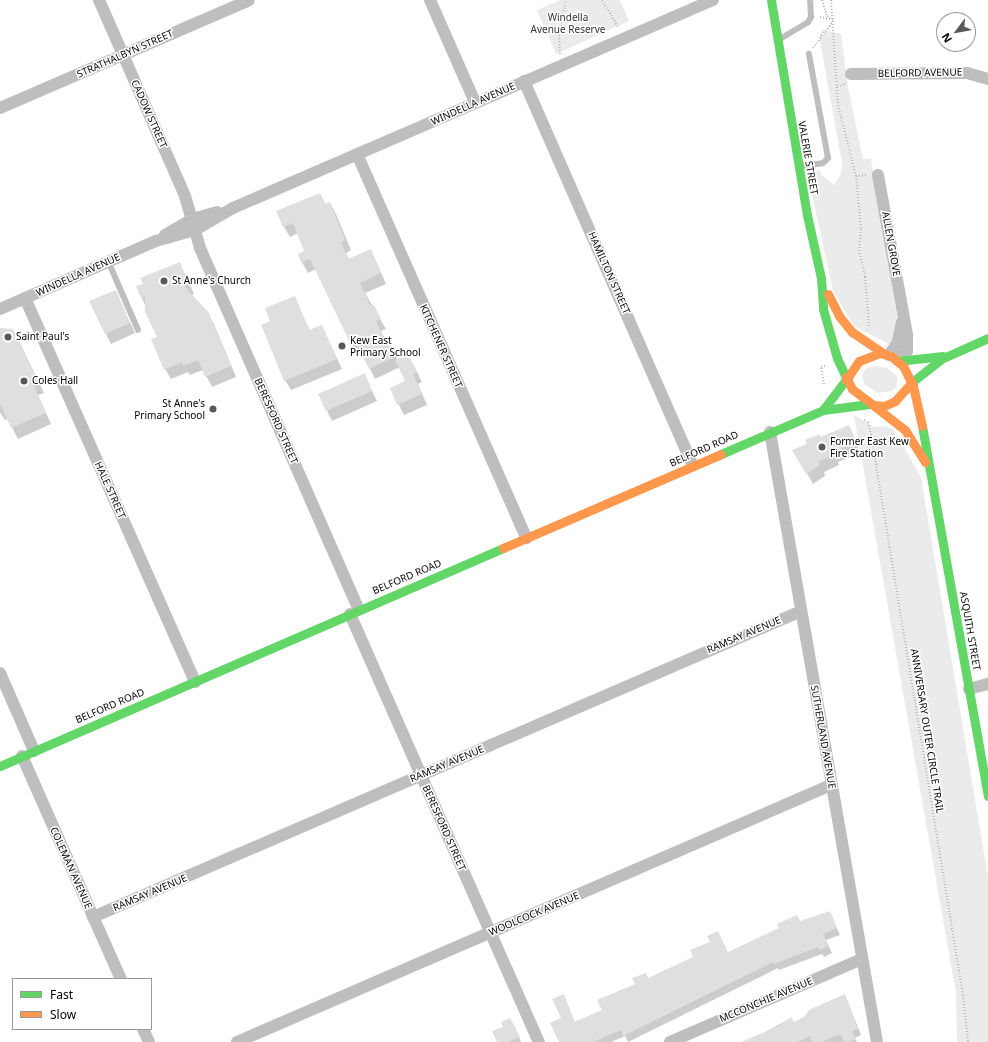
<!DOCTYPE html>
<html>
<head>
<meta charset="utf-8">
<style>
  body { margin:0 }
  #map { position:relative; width:988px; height:1042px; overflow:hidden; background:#fff; font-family:"Noto Sans",sans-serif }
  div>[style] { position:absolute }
  .green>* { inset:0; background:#ebebeb }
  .shadow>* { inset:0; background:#0003 }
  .building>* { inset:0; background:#dfdfdf }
  .path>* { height:2px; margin-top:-1px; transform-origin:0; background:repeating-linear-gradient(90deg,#b9b9b9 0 1px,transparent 0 3px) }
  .lane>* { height:6px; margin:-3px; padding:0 3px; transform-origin:3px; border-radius:3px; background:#bebebe }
  .street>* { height:12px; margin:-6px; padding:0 6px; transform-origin:6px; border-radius:6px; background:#bebebe }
  .fast>* { height:9px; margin:-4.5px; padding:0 4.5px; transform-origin:4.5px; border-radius:4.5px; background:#63d668 }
  .slow>* { height:9px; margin:-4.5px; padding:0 4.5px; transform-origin:4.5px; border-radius:4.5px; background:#ff974d }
  .dots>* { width:11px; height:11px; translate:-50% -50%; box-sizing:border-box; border:2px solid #fff; border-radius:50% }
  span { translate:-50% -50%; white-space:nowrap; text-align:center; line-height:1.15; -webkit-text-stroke:3px #fff; paint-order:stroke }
  .park-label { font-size:10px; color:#323232 }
  .street-label { font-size:10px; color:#000 }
  .poi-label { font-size:10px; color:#000 }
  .left { translate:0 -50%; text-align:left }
  .right { translate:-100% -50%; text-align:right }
  .legend { position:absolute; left:12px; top:978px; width:140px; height:52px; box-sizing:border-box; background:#fff; border:1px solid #999; margin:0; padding:5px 7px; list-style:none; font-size:12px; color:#000 }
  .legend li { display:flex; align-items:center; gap:8px; height:20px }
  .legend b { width:20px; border:1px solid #999 }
  .north { position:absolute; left:936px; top:12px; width:40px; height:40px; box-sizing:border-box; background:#fff; border:1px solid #999; border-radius:50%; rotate:238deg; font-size:11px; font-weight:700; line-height:16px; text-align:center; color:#000 }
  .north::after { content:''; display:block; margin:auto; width:14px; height:18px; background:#595959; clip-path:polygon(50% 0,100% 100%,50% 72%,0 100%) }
</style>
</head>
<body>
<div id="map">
  <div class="green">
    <i style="clip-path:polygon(560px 0,620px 0,629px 21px,556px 54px,537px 10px)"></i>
    <i style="clip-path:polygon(822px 30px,841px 34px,848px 87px,863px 159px,871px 159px,897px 316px,897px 330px,891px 345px,854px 326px,833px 290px,807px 172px,820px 170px,821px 174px,834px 185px,841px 174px,842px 163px,819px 36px)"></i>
    <i style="clip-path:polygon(875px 366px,887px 368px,897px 376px,897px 386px,893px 391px,878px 393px,864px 384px,862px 374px,867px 368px)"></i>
    <i style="clip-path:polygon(854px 415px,874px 427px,885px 426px,894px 430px,921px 477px,988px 877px,988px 1042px,957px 1042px,956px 993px)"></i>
  </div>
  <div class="shadow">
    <i style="clip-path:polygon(320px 194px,326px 205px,330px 203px,336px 214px,351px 250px,346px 253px,349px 260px,370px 251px,376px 261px,386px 284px,365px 293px,386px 329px,381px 331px,389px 348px,391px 347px,398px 360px,408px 355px,414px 366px,422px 382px,418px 384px,427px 405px,404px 415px,391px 389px,407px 382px,400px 367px,375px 379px,363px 354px,358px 356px,352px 346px,316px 269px,308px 273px,302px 262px,299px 255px,305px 252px,298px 233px,290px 237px,284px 227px)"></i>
    <i style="clip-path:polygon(180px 264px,194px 294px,191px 295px,214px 324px,236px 377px,212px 387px,203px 370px,190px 375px,188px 372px,171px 379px,165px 369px,158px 337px,142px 298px,144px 285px)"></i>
    <i style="clip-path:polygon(115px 291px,135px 333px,111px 344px,106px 334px)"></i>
    <i style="clip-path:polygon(294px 297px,310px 331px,322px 326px,342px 369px,291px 390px,285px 380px,272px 321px)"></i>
    <i style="clip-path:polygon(0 329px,13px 330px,19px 341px,44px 393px,38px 395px,51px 424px,18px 439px,8px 419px,5px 420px,0 412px)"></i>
    <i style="clip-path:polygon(364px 375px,377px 401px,332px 421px,327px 411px)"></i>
    <i style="clip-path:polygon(849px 427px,861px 453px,838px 462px,839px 465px,824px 472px,825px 476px,813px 484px,794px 450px)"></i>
    <i style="clip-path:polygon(830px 912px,840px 935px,826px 940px,832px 953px,824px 957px,822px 954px,779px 970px,778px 968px,628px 1042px,625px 1036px,611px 1042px,560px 1042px,564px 995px,575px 1023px,603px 1010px,648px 979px,728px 953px)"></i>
    <i style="clip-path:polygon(845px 995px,861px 1035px,855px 1038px,857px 1042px,747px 1042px,791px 1018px,794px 1023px)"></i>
    <i style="clip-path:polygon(514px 1025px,521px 1042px,498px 1042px)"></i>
  </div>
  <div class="building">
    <i style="clip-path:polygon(320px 193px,325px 204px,330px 202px,345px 240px,341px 243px,348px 259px,371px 249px,381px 273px,360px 283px,370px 305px,374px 305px,381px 319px,376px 321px,388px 347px,391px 345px,396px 356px,369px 369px,357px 344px,352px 347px,310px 259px,301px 263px,298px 254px,304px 251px,293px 223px,283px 227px,276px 211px)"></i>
    <i style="clip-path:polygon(180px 262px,188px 284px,184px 286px,209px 313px,231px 366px,205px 377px,198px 360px,183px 366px,182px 362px,164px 370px,151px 339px,157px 337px,145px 312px,145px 296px,141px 298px,136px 286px,143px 284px,140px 278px)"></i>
    <i style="clip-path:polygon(116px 290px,130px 323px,105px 334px,89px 301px)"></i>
    <i style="clip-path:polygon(295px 296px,309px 330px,322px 325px,337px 359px,284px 381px,261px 325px,270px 321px,265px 308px)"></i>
    <i style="clip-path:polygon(0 328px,13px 329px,38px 382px,33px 384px,46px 413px,11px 428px,0 404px)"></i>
    <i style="clip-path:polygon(408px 354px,417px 372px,413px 374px,422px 394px,397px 405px,390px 388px,405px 381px,395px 360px)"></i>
    <i style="clip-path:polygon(365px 373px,372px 391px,326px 411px,318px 394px)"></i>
    <i style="clip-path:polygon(849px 425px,856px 442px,833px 452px,834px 455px,819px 461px,820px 465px,806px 474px,792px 450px,807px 444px,805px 440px,820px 434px,821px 437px)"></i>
    <i style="clip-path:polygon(830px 911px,837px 928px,823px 934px,829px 946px,819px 950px,818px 947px,774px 964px,773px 962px,623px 1036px,621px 1030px,593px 1042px,559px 1042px,550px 1023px,561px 1018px,552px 999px,564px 994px,574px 1022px,602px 1010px,597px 1000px,635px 984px,632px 978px,646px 973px,648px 978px,693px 957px,690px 950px,710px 942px,707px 936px,718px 931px,728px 952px,779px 928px,777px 924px,797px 915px,800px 921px)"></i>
    <i style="clip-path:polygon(845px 994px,858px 1029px,852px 1031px,856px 1040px,844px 1042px,841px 1035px,838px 1035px,822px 1042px,812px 1042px,810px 1036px,797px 1042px,741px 1042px,779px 1026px,791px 1017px,794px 1022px,805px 1016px,809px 1010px)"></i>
    <i style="clip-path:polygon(510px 1018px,520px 1037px,508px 1042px,497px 1042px,492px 1031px,503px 1027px,501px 1022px)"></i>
  </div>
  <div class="path">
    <i style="left:602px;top:0;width:33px;rotate:59deg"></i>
    <i style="left:822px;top:0;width:17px;rotate:73deg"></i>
    <i style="left:827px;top:16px;width:8px;rotate:30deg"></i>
    <i style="left:831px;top:0;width:105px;rotate:86.2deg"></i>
    <i style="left:838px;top:105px;width:73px;rotate:75.8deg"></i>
    <i style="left:856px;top:176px;width:53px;rotate:84.6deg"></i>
    <i style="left:861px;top:229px;width:21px;rotate:95deg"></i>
    <i style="left:859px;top:250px;width:28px;rotate:77deg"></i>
    <i style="left:865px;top:277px;width:49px;rotate:85.3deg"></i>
    <i style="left:820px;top:17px;width:11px;rotate:10deg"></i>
    <i style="left:813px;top:48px;width:34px;rotate:-53deg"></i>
    <i style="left:560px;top:54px;width:22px;rotate:-93deg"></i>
    <i style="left:559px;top:32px;width:33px;rotate:-78deg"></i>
    <i style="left:837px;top:87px;width:10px;rotate:-24deg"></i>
    <i style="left:856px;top:176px;width:11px;rotate:-5deg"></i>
    <i style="left:824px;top:384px;width:17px;rotate:-100deg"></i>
    <i style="left:821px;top:367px;width:4px;rotate:-14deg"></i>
    <i style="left:864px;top:420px;width:4px;rotate:27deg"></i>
    <i style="left:868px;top:422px;width:12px;rotate:76deg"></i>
    <i style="left:871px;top:434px;width:568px;rotate:80.69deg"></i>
    <i style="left:963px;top:995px;width:47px;rotate:83.9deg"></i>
  </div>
  <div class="lane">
    <i style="left:780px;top:39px;width:33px;rotate:-31deg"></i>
    <i style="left:808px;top:22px;width:6px;rotate:-59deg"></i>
    <i style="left:811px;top:17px;width:17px;rotate:-93deg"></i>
    <i style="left:800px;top:166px;width:23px;rotate:-7deg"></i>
    <i style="left:823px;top:163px;width:7px;rotate:-45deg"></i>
    <i style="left:828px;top:158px;width:106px;rotate:-100.4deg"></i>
    <i style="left:108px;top:261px;width:75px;rotate:66.5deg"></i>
  </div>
  <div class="street">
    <i style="left:99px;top:0;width:214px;rotate:66.3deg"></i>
    <i style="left:185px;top:196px;width:54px;rotate:73.9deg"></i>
    <i style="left:200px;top:248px;width:395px;rotate:66.3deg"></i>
    <i style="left:430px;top:0;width:111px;rotate:66.2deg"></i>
    <i style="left:851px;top:74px;width:116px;rotate:-0.5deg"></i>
    <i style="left:967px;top:73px;width:22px;rotate:16deg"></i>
    <i style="left:524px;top:81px;width:420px;rotate:66.3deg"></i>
    <i style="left:0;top:108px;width:271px;rotate:-23.4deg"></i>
    <i style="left:357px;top:154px;width:420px;rotate:66.2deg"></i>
    <i style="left:878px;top:175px;width:163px;rotate:79.7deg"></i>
    <i style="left:907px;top:335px;width:16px;rotate:90deg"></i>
    <i style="left:907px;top:351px;width:13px;rotate:135deg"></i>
    <i style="left:165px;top:235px;width:32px;rotate:-30deg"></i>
    <i style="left:193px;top:219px;width:25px;rotate:-16deg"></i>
    <i style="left:25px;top:298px;width:420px;rotate:66.1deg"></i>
    <i style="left:0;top:309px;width:170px;rotate:-23.6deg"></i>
    <i style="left:156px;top:241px;width:41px;rotate:-15.8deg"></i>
    <i style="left:195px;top:230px;width:44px;rotate:-30.1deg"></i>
    <i style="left:233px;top:208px;width:523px;rotate:-23.43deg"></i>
    <i style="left:889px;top:355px;width:16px;rotate:-55deg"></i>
    <i style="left:898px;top:342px;width:20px;rotate:-79deg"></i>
    <i style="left:770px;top:432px;width:619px;rotate:80.05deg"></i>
    <i style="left:350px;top:614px;width:468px;rotate:66.2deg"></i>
    <i style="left:0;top:673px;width:85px;rotate:66.4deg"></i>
    <i style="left:969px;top:689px;width:20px;rotate:-15deg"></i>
    <i style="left:22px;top:756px;width:244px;rotate:66.1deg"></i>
    <i style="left:93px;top:917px;width:771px;rotate:-23.37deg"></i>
    <i style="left:143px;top:1029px;width:14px;rotate:65deg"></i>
    <i style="left:237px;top:1042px;width:647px;rotate:-23.4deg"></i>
    <i style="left:670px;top:1042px;width:209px;rotate:-23.4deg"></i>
  </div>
  <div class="fast">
    <i style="left:771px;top:0;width:218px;rotate:80.5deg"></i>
    <i style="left:807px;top:215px;width:65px;rotate:77.5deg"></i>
    <i style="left:821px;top:278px;width:31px;rotate:86deg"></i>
    <i style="left:823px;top:309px;width:51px;rotate:74.1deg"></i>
    <i style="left:837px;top:358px;width:21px;rotate:65deg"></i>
    <i style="left:898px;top:361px;width:45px;rotate:-6.3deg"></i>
    <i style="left:912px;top:382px;width:37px;rotate:-38deg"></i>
    <i style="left:941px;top:359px;width:51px;rotate:-24.1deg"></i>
    <i style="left:823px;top:410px;width:38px;rotate:-53deg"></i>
    <i style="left:922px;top:426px;width:376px;rotate:79.9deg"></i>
    <i style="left:721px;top:454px;width:111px;rotate:-23.3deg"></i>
    <i style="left:823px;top:410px;width:47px;rotate:-7.3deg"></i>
    <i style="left:0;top:766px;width:548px;rotate:-23.43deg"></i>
  </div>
  <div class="slow">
    <i style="left:828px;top:294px;width:25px;rotate:63deg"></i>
    <i style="left:839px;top:316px;width:21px;rotate:51deg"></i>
    <i style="left:852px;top:332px;width:40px;rotate:34deg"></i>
    <i style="left:846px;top:377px;width:13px;rotate:63deg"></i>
    <i style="left:852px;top:389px;width:26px;rotate:37deg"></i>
    <i style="left:873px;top:405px;width:11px;rotate:5deg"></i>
    <i style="left:884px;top:406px;width:12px;rotate:-24deg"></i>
    <i style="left:895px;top:401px;width:25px;rotate:-48deg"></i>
    <i style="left:846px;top:380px;width:23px;rotate:-56deg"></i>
    <i style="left:859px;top:361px;width:22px;rotate:-21deg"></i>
    <i style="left:880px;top:353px;width:11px;rotate:15deg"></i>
    <i style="left:891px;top:356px;width:16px;rotate:40deg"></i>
    <i style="left:903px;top:366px;width:22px;rotate:63deg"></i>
    <i style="left:913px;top:386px;width:41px;rotate:77.3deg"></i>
    <i style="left:873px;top:405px;width:41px;rotate:38deg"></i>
    <i style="left:905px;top:430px;width:38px;rotate:58deg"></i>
    <i style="left:503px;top:548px;width:237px;rotate:-23.3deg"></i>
  </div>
  <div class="dots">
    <i style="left:164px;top:281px;background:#595959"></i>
    <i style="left:8px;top:337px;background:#595959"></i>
    <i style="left:342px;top:346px;background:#595959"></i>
    <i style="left:24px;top:381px;background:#595959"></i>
    <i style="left:213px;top:409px;background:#595959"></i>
    <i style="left:822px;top:447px;background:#595959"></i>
  </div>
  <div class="park-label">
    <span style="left:568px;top:23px">Windella<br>Avenue Reserve</span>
  </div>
  <div class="street-label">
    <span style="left:125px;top:54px;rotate:-24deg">STRATHALBYN STREET</span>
    <span style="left:920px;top:73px;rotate:-1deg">BELFORD AVENUE</span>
    <span style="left:473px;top:104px;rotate:-24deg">WINDELLA AVENUE</span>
    <span style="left:149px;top:114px;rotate:66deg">CADOW STREET</span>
    <span style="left:808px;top:158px;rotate:80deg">VALERIE STREET</span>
    <span style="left:891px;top:244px;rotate:80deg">ALLEN GROVE</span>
    <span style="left:609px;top:273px;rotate:66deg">HAMILTON STREET</span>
    <span style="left:78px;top:275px;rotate:-24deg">WINDELLA AVENUE</span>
    <span style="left:441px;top:346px;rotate:66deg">KITCHENER STREET</span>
    <span style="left:276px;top:421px;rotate:66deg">BERESFORD STREET</span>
    <span style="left:704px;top:449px;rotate:-24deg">BELFORD ROAD</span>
    <span style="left:110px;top:490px;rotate:66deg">HALE STREET</span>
    <span style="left:407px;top:577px;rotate:-23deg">BELFORD ROAD</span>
    <span style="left:970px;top:631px;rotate:80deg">ASQUITH STREET</span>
    <span style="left:744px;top:635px;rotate:-23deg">RAMSAY AVENUE</span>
    <span style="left:110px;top:706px;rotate:-23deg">BELFORD ROAD</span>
    <span style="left:927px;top:731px;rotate:81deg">ANNIVERSARY OUTER CIRCLE TRAIL</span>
    <span style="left:823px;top:737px;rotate:80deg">SUTHERLAND AVENUE</span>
    <span style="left:447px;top:764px;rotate:-23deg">RAMSAY AVENUE</span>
    <span style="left:444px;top:828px;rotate:66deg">BERESFORD STREET</span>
    <span style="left:71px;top:868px;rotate:66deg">COLEMAN AVENUE</span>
    <span style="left:150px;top:893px;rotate:-23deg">RAMSAY AVENUE</span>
    <span style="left:534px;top:914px;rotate:-23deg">WOOLCOCK AVENUE</span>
    <span style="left:766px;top:1000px;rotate:-23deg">MCCONCHIE AVENUE</span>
  </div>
  <div class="poi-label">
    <span class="left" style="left:172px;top:281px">St Anne's Church</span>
    <span class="left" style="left:16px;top:337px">Saint Paul's</span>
    <span class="left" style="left:350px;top:346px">Kew East<br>Primary School</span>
    <span class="left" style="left:32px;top:381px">Coles Hall</span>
    <span class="right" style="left:205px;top:409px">St Anne's<br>Primary School</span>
    <span class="left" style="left:830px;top:447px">Former East Kew<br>Fire Station</span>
  </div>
  <ul class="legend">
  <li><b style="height:5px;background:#63d668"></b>Fast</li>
  <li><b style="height:5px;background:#ff974d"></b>Slow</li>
  </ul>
  <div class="north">N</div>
</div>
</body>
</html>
